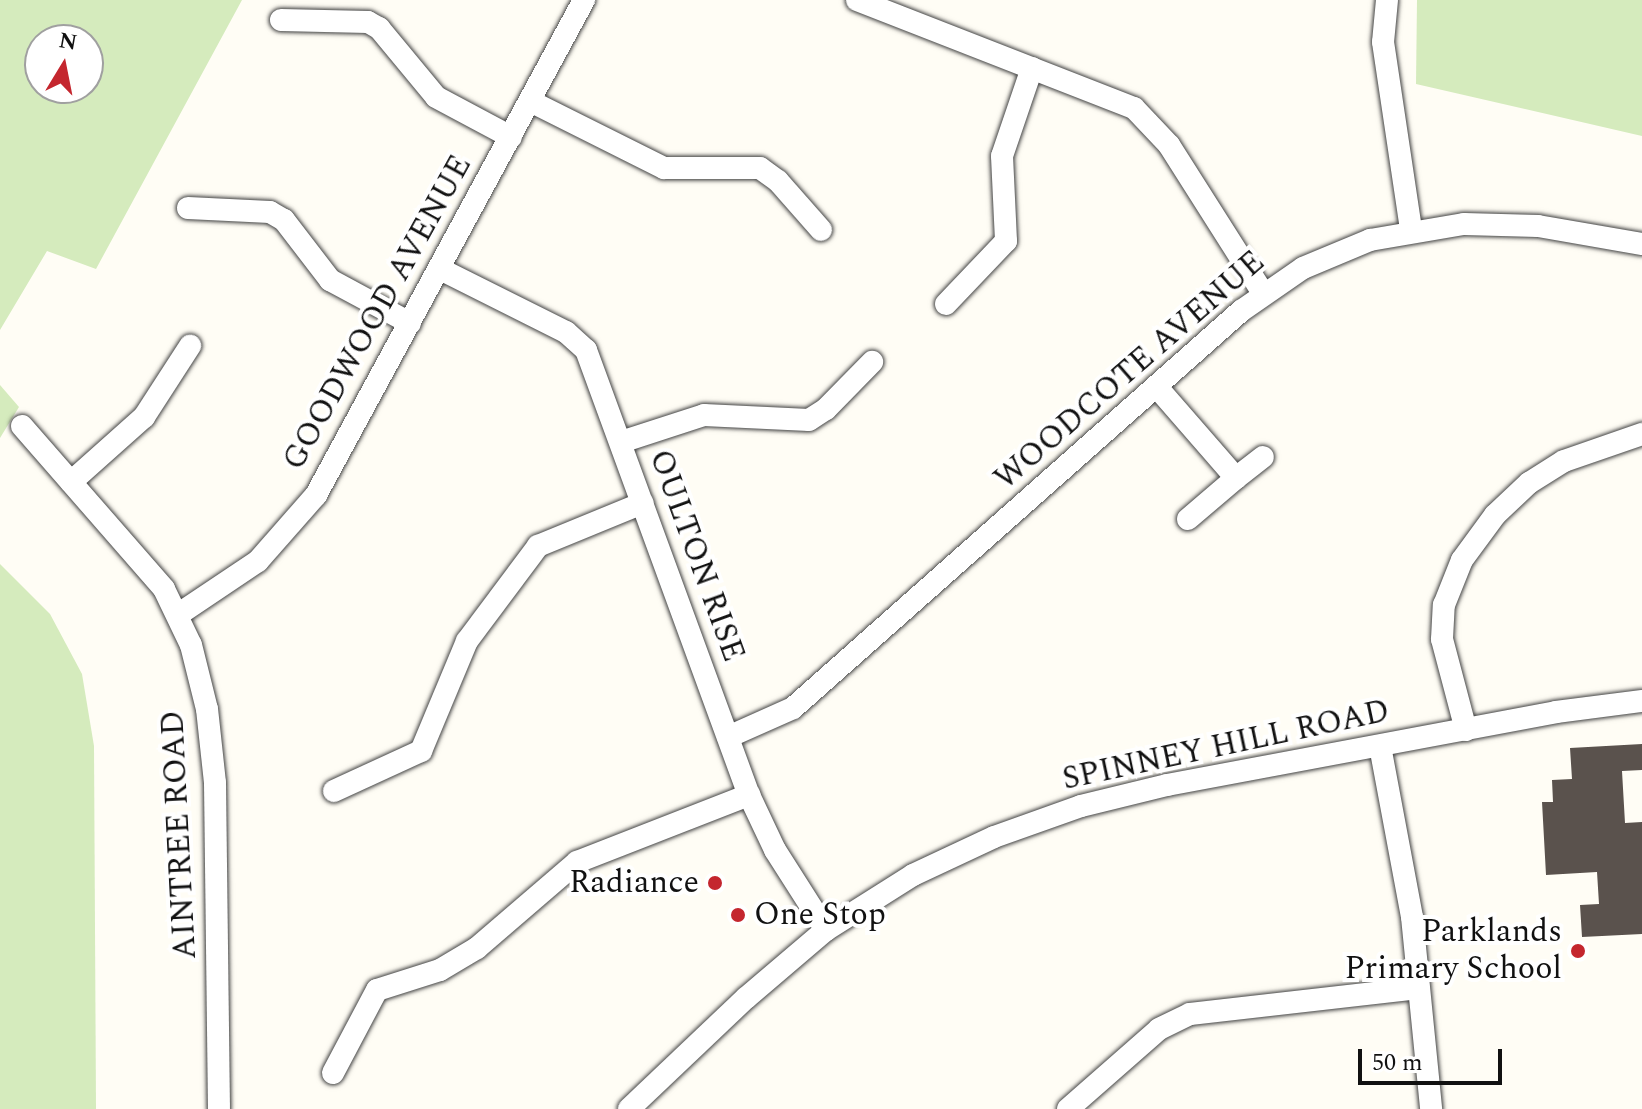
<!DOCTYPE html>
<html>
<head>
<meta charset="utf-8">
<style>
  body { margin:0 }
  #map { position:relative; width:1642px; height:1109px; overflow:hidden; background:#fffdf5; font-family:Spectral,serif }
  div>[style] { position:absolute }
  .green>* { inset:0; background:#d5ebbd }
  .building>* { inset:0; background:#5a524d }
  .roads { filter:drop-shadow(0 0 2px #444) drop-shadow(0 0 2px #444) }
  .minor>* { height:22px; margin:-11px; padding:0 11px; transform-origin:11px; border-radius:11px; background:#fff }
  .dots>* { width:22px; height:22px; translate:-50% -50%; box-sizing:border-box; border:4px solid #fff; border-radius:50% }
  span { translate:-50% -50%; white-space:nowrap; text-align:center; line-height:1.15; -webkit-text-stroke:8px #fff; paint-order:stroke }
  .street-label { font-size:32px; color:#111 }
  .poi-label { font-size:32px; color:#111 }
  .right { translate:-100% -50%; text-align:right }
  .left { translate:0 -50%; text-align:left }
  .north { position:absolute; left:24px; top:24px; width:80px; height:80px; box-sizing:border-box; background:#fff; border:2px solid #a0a0a0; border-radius:50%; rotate:10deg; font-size:22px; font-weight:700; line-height:32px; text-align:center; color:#111 }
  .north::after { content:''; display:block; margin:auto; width:28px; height:36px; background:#c4262e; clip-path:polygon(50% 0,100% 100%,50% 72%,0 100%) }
  .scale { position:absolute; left:1358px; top:1049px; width:144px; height:36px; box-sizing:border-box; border:4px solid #111; border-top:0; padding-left:10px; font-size:24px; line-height:28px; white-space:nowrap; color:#111; -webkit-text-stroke:6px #fff; paint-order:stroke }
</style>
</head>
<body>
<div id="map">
  <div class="green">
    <i style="clip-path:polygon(evenodd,0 0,242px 0,96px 269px,47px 251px,0 330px,0 0,40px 40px,88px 40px,88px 88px,40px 88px,40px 40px)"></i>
    <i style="clip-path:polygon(1417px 0,1642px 0,1642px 136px,1416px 84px)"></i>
    <i style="clip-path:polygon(0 385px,19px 407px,0 438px)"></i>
    <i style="clip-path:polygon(0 564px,50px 614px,82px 674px,94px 746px,96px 1109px,0 1109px)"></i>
  </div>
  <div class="building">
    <i style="clip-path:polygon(1642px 744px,1642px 770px,1622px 771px,1625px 823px,1642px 822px,1642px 934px,1582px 937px,1580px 905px,1599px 904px,1597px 872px,1546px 875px,1542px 802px,1553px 802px,1552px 780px,1572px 779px,1570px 748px)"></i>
  </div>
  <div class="roads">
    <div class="minor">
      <i style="left:857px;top:0;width:297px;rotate:21.3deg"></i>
      <i style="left:1134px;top:108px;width:51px;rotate:46.6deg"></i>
      <i style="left:1169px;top:145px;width:175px;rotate:57.6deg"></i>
      <i style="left:1387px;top:0;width:42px;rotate:95.4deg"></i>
      <i style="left:1383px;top:42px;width:190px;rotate:81.5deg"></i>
      <i style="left:281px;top:20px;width:87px;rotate:1.3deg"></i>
      <i style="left:368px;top:22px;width:13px;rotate:29deg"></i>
      <i style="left:379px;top:28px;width:89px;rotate:50.4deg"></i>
      <i style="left:436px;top:97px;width:85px;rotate:28.1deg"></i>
      <i style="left:530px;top:101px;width:150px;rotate:26.6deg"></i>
      <i style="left:664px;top:168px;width:96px"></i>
      <i style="left:760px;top:168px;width:22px;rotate:36deg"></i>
      <i style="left:778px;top:181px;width:65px;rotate:48.7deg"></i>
      <i style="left:188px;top:208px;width:82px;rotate:2.8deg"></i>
      <i style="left:270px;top:212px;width:16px;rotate:30deg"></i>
      <i style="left:284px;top:220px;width:76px;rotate:52.5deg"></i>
      <i style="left:330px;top:280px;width:91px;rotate:28.3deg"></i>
      <i style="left:440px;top:269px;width:141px;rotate:26.6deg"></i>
      <i style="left:566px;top:332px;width:27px;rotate:42deg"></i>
      <i style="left:586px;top:350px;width:474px;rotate:69.9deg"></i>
      <i style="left:749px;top:795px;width:61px;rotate:64.7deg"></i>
      <i style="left:775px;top:850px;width:95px;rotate:57.5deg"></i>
      <i style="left:946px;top:304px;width:87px;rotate:-46.4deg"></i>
      <i style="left:1006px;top:241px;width:85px;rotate:-92.7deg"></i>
      <i style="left:1002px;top:156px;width:93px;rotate:-71.2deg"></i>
      <i style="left:1156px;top:386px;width:122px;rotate:49deg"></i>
      <i style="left:1236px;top:478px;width:34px;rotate:-38deg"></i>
      <i style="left:22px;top:426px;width:216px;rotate:48.9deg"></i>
      <i style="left:164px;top:589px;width:62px;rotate:64.3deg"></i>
      <i style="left:191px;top:645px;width:66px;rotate:76deg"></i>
      <i style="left:207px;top:709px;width:74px;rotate:83.8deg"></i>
      <i style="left:215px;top:783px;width:326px;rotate:89.3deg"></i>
      <i style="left:621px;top:442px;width:87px;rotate:-18deg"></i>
      <i style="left:704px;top:415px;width:105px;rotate:2.7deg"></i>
      <i style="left:809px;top:420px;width:20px;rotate:-33deg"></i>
      <i style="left:826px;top:409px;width:66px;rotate:-45.6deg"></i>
      <i style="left:71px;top:482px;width:98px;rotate:-41.7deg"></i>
      <i style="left:144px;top:417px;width:85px;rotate:-57.1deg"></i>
      <i style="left:1188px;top:519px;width:63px;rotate:-40.5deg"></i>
      <i style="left:179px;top:614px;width:95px;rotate:-33.9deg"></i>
      <i style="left:258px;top:561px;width:88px;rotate:-48.7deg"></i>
      <i style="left:316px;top:495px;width:563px;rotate:-61.57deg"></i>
      <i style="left:1466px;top:730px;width:94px;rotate:-104.8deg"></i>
      <i style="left:1442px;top:639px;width:34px;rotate:-87deg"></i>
      <i style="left:1444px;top:605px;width:48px;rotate:-68.2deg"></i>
      <i style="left:1462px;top:560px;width:56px;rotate:-53.7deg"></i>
      <i style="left:1495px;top:515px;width:47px;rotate:-43.3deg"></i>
      <i style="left:1529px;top:483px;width:41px;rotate:-32.2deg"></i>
      <i style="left:1564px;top:461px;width:83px;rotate:-19.1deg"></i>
      <i style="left:728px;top:737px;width:71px;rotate:-24deg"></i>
      <i style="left:793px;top:708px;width:599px;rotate:-41.55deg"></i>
      <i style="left:1241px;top:311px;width:75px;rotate:-34.7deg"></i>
      <i style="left:1303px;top:268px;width:73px;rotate:-22.7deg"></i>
      <i style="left:1370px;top:240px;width:95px;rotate:-9.7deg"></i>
      <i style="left:1464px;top:224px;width:74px;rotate:1.5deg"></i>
      <i style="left:1538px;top:226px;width:106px;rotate:9.8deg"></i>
      <i style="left:1380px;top:746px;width:174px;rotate:79.4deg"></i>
      <i style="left:1412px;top:917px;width:193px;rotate:84.3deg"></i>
      <i style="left:334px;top:791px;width:96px;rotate:-24.7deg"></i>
      <i style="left:421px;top:751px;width:119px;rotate:-67.3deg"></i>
      <i style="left:467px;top:641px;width:119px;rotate:-53.2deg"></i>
      <i style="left:538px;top:546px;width:113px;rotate:-22.3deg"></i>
      <i style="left:333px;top:1073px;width:94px;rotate:-62.1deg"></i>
      <i style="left:377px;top:990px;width:66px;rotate:-17.6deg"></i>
      <i style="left:440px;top:970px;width:43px;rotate:-30.7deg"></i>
      <i style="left:477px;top:948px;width:132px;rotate:-40.7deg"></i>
      <i style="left:577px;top:862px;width:185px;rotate:-21.3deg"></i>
      <i style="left:629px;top:1109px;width:161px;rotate:-43.5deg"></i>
      <i style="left:746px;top:998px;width:105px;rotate:-40.4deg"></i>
      <i style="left:826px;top:930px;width:103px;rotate:-32.3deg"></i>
      <i style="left:913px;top:875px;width:89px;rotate:-25.1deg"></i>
      <i style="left:994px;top:837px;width:92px;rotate:-19.6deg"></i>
      <i style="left:1081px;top:806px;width:89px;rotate:-13.7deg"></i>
      <i style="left:1167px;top:785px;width:396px;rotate:-10.6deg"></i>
      <i style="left:1556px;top:712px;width:87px;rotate:-7.3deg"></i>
      <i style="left:1068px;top:1109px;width:121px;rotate:-41.3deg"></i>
      <i style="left:1159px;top:1029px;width:34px;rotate:-26deg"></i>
      <i style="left:1190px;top:1014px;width:230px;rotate:-6.5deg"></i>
    </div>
  </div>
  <div class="dots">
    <i style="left:715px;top:883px;background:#c4262e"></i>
    <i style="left:738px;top:915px;background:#c4262e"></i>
    <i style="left:1578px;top:951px;background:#c4262e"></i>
  </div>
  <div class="street-label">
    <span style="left:378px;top:313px;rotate:-61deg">GOODWOOD AVENUE</span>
    <span style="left:1130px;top:371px;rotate:-41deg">WOODCOTE AVENUE</span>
    <span style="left:696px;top:556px;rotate:70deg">OULTON RISE</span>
    <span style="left:1226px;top:746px;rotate:-12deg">SPINNEY HILL ROAD</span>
    <span style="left:180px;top:835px;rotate:-93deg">AINTREE ROAD</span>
  </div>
  <div class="poi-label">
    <span class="right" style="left:699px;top:883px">Radiance</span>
    <span class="left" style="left:754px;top:915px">One Stop</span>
    <span class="right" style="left:1562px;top:951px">Parklands<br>Primary School</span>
  </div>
  <div class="north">N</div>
  <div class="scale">50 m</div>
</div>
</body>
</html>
